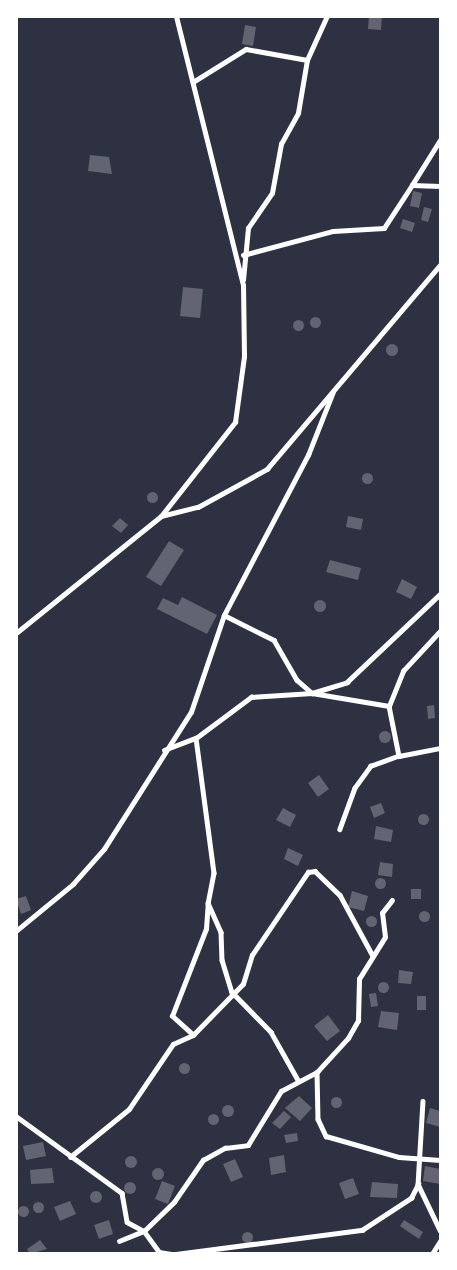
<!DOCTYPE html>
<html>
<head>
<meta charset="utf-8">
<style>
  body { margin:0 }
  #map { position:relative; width:457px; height:1270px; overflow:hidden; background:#2d3142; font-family:"Space Grotesk",sans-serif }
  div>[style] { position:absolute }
  .building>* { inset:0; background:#626471 }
  .round { border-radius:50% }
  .minor>* { height:4.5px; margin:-2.25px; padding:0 2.25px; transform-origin:2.25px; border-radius:2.25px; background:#fff }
  .tertiary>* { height:5px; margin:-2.5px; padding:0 2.5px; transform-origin:2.5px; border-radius:2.5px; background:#fff }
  span { translate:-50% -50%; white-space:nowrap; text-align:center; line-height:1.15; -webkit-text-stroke:4.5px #fff; paint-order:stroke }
  .frame { position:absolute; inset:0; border:18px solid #fff; pointer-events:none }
</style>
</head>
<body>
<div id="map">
  <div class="building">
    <i style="clip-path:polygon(369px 16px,382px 16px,381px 30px,368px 29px)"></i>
    <i style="clip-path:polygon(245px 25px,256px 27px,253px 46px,242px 44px)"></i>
    <i style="clip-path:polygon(90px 155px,109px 157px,112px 174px,88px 171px)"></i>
    <i style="clip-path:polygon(413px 191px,422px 193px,419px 208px,410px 206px)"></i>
    <i style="clip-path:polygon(424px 207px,432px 209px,428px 222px,421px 220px)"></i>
    <i style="clip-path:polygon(403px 219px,415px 223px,412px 232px,400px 228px)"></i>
    <i style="clip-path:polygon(183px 287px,203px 289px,200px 318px,180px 316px)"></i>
    <i class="round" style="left:309.5px;top:316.5px;width:11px;height:11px"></i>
    <i class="round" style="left:292.5px;top:319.5px;width:11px;height:11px"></i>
    <i class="round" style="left:386px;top:344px;width:12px;height:12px"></i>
    <i class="round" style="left:361.5px;top:472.5px;width:11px;height:11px"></i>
    <i class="round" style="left:146.5px;top:491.5px;width:11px;height:11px"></i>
    <i style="clip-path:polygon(348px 516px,363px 519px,361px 530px,346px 527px)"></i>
    <i style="clip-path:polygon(120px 518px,128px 525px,121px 533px,112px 526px)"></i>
    <i style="clip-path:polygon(169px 541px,184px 550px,161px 586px,146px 577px)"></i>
    <i style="clip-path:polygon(330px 560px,361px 568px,358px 580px,326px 572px)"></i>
    <i style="clip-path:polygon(402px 579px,417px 587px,411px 599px,396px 592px)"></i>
    <i style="clip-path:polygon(182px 597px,217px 615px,207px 634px,157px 609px,163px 598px,178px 605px)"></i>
    <i class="round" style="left:314px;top:600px;width:12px;height:12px"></i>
    <i style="clip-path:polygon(434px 705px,435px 718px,428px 719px,427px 706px)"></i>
    <i class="round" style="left:379px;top:731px;width:12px;height:12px"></i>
    <i style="clip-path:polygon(319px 775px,329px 789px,318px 797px,308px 783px)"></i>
    <i style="clip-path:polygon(381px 803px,385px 813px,374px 818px,370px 807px)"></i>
    <i style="clip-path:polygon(283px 808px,296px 815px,290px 827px,276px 820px)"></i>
    <i class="round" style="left:417.5px;top:813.5px;width:11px;height:11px"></i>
    <i style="clip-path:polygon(376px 826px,393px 830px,391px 842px,374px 839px)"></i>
    <i style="clip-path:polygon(288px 848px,303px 855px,298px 866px,284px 859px)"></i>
    <i style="clip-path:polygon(380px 862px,393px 864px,392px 877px,378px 875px)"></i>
    <i class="round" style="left:374.5px;top:877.5px;width:11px;height:11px"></i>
    <i style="clip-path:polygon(411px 889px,421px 889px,421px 899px,411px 899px)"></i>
    <i style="clip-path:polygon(352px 891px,368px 896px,364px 911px,348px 907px)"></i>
    <i style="clip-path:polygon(26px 896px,31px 910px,21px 914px,16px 899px)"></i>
    <i class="round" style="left:418.5px;top:910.5px;width:11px;height:11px"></i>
    <i class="round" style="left:365.5px;top:915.5px;width:11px;height:11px"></i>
    <i style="clip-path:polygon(399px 970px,413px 972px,411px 984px,398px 983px)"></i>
    <i class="round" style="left:377.5px;top:981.5px;width:11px;height:11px"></i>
    <i style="clip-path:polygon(376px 993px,378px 1006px,371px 1007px,369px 994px)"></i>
    <i style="clip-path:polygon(417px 996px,426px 996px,426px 1010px,417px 1010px)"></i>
    <i style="clip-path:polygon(381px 1011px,399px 1013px,397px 1030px,378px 1027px)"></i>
    <i style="clip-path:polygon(328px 1015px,340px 1031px,327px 1041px,314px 1026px)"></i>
    <i class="round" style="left:178.5px;top:1062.5px;width:11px;height:11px"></i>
    <i style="clip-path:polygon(299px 1096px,312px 1108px,300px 1121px,285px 1108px)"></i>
    <i class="round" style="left:330.5px;top:1096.5px;width:11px;height:11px"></i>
    <i class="round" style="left:222px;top:1105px;width:12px;height:12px"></i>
    <i style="clip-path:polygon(430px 1108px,440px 1111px,440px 1127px,426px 1123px)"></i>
    <i style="clip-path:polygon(284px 1111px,291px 1117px,280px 1129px,272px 1123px)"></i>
    <i class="round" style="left:207.5px;top:1113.5px;width:11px;height:11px"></i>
    <i style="clip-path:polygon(297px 1133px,298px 1141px,286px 1143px,284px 1135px)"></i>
    <i style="clip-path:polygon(43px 1142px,46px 1156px,26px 1160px,23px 1146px)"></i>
    <i style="clip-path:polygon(284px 1155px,286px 1172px,271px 1175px,269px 1158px)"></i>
    <i class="round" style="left:125px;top:1156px;width:12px;height:12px"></i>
    <i style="clip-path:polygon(235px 1159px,243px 1177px,231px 1182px,223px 1164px)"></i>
    <i style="clip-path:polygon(425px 1166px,440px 1169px,440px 1184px,423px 1181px)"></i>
    <i class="round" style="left:152px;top:1168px;width:12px;height:12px"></i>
    <i style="clip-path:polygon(52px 1168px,54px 1183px,31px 1184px,30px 1170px)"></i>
    <i style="clip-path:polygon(353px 1178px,359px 1194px,345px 1199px,339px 1183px)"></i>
    <i style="clip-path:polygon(162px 1181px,175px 1186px,168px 1204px,155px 1199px)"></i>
    <i style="clip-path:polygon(372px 1182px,398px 1184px,397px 1198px,370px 1197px)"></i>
    <i class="round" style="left:124px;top:1182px;width:12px;height:12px"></i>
    <i class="round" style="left:90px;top:1191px;width:12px;height:12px"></i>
    <i style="clip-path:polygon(70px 1201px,76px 1214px,60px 1221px,54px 1207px)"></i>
    <i class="round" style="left:32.5px;top:1201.5px;width:11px;height:11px"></i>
    <i class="round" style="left:17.5px;top:1205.5px;width:11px;height:11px"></i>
    <i style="clip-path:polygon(109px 1220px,113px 1234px,99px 1239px,94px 1225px)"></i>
    <i style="clip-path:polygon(404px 1220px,423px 1232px,419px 1239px,400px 1226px)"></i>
    <i class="round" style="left:241.5px;top:1231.5px;width:11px;height:11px"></i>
    <i style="clip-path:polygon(40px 1240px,47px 1249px,30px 1254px,27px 1249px)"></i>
  </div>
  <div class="minor">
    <i style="left:193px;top:82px;width:62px;rotate:-31.9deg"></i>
    <i style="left:246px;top:49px;width:62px;rotate:10.2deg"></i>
    <i style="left:307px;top:60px;width:48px;rotate:-65.6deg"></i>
    <i style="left:412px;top:185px;width:53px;rotate:-58.1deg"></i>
    <i style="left:243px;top:255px;width:93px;rotate:-14.9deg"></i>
    <i style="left:333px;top:231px;width:51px;rotate:-3.4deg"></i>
    <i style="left:384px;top:228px;width:51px;rotate:-56.9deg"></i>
    <i style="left:412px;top:185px;width:28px;rotate:2deg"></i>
    <i style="left:243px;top:280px;width:52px;rotate:-84.5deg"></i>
    <i style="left:248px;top:228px;width:42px;rotate:-55.6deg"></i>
    <i style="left:272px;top:193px;width:50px;rotate:-79.6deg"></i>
    <i style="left:281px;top:144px;width:35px;rotate:-61deg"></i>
    <i style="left:298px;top:113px;width:54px;rotate:-80.4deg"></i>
    <i style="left:161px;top:516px;width:38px;rotate:-14deg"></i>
    <i style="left:198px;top:507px;width:79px;rotate:-28.8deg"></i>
    <i style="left:267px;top:469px;width:267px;rotate:-49.7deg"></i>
    <i style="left:224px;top:615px;width:56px;rotate:26.6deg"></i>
    <i style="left:274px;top:640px;width:46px;rotate:60.1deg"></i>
    <i style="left:297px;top:680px;width:20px;rotate:41deg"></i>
    <i style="left:312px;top:693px;width:78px;rotate:9.6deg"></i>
    <i style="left:389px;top:706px;width:51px;rotate:78.7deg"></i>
    <i style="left:399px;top:756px;width:30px;rotate:160deg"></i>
    <i style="left:371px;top:766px;width:27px;rotate:126deg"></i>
    <i style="left:355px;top:788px;width:44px;rotate:110.1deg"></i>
    <i style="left:389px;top:706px;width:38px;rotate:-68deg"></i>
    <i style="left:403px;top:671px;width:54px;rotate:-47.2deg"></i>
    <i style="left:196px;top:738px;width:136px;rotate:82.4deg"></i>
    <i style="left:214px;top:873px;width:31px;rotate:101deg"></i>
    <i style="left:208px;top:903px;width:32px;rotate:66deg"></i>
    <i style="left:221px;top:932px;width:28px;rotate:88deg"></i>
    <i style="left:222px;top:960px;width:34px;rotate:73deg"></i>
    <i style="left:232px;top:992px;width:56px;rotate:45.7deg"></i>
    <i style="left:271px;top:1032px;width:55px;rotate:60.6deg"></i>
    <i style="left:164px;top:750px;width:34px;rotate:-21deg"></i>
    <i style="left:196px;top:738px;width:69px;rotate:-36.7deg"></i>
    <i style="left:251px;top:697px;width:61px;rotate:-3.8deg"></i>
    <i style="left:312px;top:693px;width:37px;rotate:-17deg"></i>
    <i style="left:347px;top:682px;width:128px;rotate:-43.4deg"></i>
    <i style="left:399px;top:756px;width:42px;rotate:-11deg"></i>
    <i style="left:16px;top:931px;width:74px;rotate:-39.5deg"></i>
    <i style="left:73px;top:884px;width:47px;rotate:-48.5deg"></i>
    <i style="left:104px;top:849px;width:162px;rotate:-57.6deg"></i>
    <i style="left:191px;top:712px;width:102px;rotate:-71.2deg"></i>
    <i style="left:224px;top:615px;width:181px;rotate:-62.3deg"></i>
    <i style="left:308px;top:455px;width:68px;rotate:-68.4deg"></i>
    <i style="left:193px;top:1035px;width:28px;rotate:-138deg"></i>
    <i style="left:172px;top:1016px;width:93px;rotate:-68.7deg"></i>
    <i style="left:206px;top:929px;width:26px;rotate:-86deg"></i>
    <i style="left:317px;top:1072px;width:47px;rotate:88.8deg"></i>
    <i style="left:318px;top:1119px;width:19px;rotate:65deg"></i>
    <i style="left:326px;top:1136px;width:76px;rotate:16deg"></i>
    <i style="left:399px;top:1157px;width:41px;rotate:4.2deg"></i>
    <i style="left:423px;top:1101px;width:83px;rotate:93.4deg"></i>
    <i style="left:418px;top:1184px;width:51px;rotate:64.4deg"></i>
    <i style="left:16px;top:1116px;width:131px;rotate:36deg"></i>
    <i style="left:122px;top:1193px;width:29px;rotate:80deg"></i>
    <i style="left:127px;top:1222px;width:19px;rotate:28deg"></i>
    <i style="left:144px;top:1231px;width:26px;rotate:54deg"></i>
    <i style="left:159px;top:1252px;width:12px;rotate:9deg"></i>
    <i style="left:70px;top:1157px;width:76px;rotate:-39.1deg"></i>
    <i style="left:129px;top:1109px;width:78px;rotate:-55.9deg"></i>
    <i style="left:173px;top:1044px;width:22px;rotate:-24deg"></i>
    <i style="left:193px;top:1035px;width:71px;rotate:-45.6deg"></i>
    <i style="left:243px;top:984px;width:30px;rotate:-73deg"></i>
    <i style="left:252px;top:955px;width:100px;rotate:-56deg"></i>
    <i style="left:308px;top:872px;width:7px;rotate:-8deg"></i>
    <i style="left:315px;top:871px;width:35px;rotate:44deg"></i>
    <i style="left:340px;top:895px;width:69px;rotate:61.6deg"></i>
    <i style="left:119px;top:1241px;width:27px;rotate:-22deg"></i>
    <i style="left:144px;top:1231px;width:42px;rotate:-44deg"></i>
    <i style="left:174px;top:1202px;width:51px;rotate:-55.4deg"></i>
    <i style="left:203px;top:1160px;width:25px;rotate:-29deg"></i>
    <i style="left:225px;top:1148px;width:23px;rotate:-7deg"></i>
    <i style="left:248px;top:1145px;width:63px;rotate:-58.6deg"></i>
    <i style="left:281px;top:1091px;width:41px;rotate:-27.8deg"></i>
    <i style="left:317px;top:1072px;width:46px;rotate:-47.6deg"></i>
    <i style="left:348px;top:1038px;width:20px;rotate:-60deg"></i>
    <i style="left:358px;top:1021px;width:42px;rotate:-88.6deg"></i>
    <i style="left:359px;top:979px;width:49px;rotate:-58.2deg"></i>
    <i style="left:385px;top:937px;width:24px;rotate:-97deg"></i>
    <i style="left:382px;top:913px;width:16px;rotate:-52deg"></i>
    <i style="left:176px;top:1254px;width:188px;rotate:-7.4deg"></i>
    <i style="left:362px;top:1230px;width:59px;rotate:-33.1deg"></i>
    <i style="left:411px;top:1198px;width:16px;rotate:-63deg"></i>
    <i style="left:432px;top:1254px;width:15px;rotate:-58deg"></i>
  </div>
  <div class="tertiary">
    <i style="left:16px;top:633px;width:186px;rotate:-38.9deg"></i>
    <i style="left:161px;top:516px;width:120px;rotate:-51.8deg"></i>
    <i style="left:235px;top:422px;width:67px;rotate:-82.2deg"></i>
    <i style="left:244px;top:356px;width:71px;rotate:-90.8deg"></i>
    <i style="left:243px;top:285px;width:277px;rotate:-104deg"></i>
  </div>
  <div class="frame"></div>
</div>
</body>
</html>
